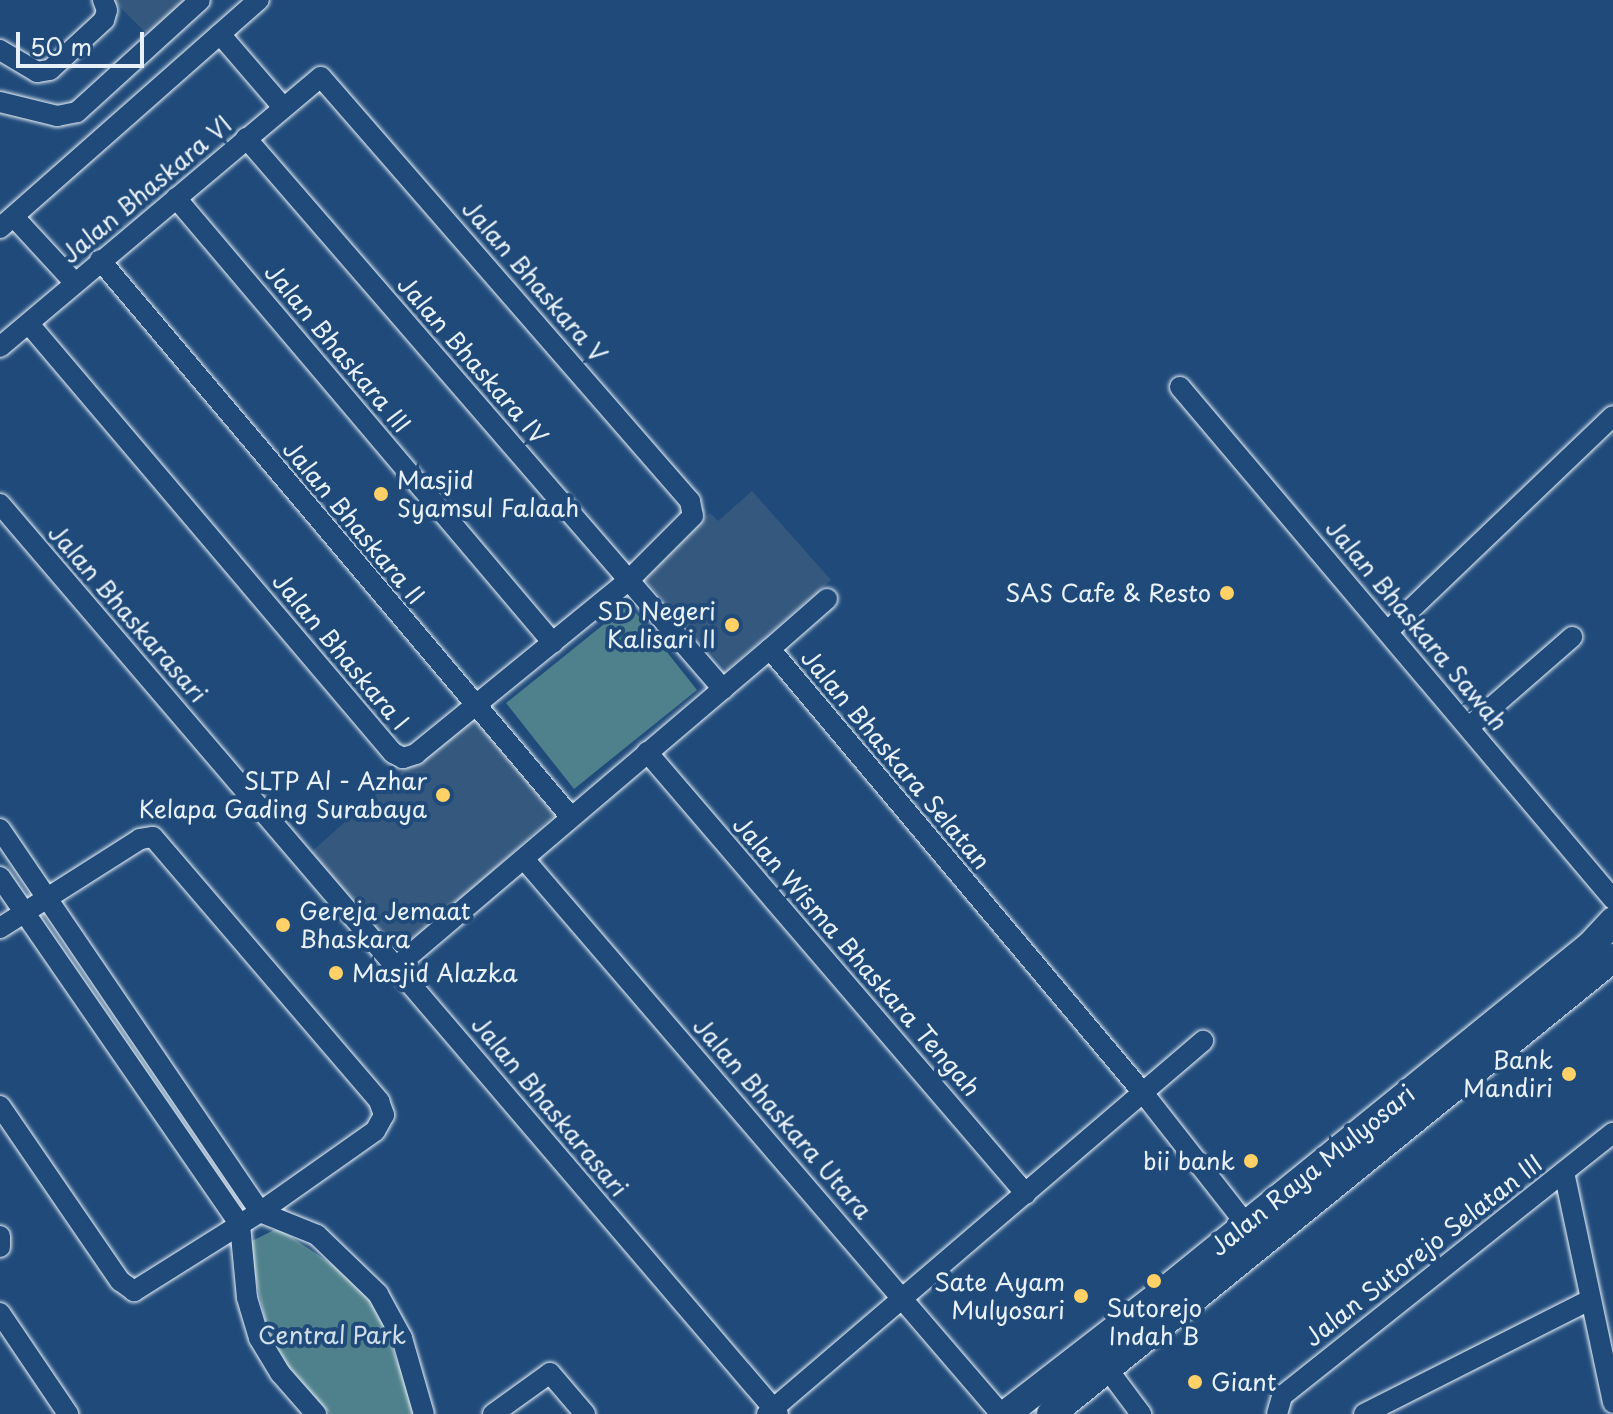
<!DOCTYPE html>
<html>
<head>
<meta charset="utf-8">
<style>
  body { margin:0 }
  #map { position:relative; width:1613px; height:1414px; overflow:hidden; background:#1f4a7a; font-family:"Playpen Sans",sans-serif }
  div>[style] { position:absolute }
  .built>* { inset:0; background:#35587e }
  .green>* { inset:0; background:#4f818c }
  .roads { filter:drop-shadow(0 0 2px #e8f1f8) drop-shadow(0 0 2px #e8f1f8) }
  .street>* { height:20px; margin:-10px; padding:0 10px; transform-origin:10px; border-radius:10px; background:#1f4a7a }
  .secondary>* { height:28px; margin:-14px; padding:0 14px; transform-origin:14px; border-radius:14px; background:#1f4a7a }
  .dots>* { width:22px; height:22px; translate:-50% -50%; box-sizing:border-box; border:4px solid #1f4a7a; border-radius:50% }
  span { translate:-50% -50%; white-space:nowrap; text-align:center; line-height:1.15; -webkit-text-stroke:8px #1f4a7a; paint-order:stroke }
  .street-label { font-size:24px; color:#e8f1f8 }
  .poi-label { font-size:24px; color:#e8f1f8 }
  .left { translate:0 -50%; text-align:left }
  .right { translate:-100% -50%; text-align:right }
  .park-label { font-size:24px; color:#d1e0e8 }
  .scale { position:absolute; left:16px; top:32px; width:128px; height:36px; box-sizing:border-box; border:4px solid #e8f1f8; border-top:0; padding-left:10px; font-size:24px; line-height:28px; white-space:nowrap; color:#e8f1f8; -webkit-text-stroke:6px #1f4a7a; paint-order:stroke }
</style>
</head>
<body>
<div id="map">
  <div class="built">
    <i style="clip-path:polygon(113px 0,188px 0,150px 37px)"></i>
    <i style="clip-path:polygon(752px 491px,831px 580px,727px 670px,643px 577px,710px 513px,718px 521px)"></i>
    <i style="clip-path:polygon(468px 713px,557px 813px,399px 954px,310px 853px)"></i>
  </div>
  <div class="green">
    <i style="clip-path:polygon(629px 604px,697px 690px,574px 789px,506px 703px)"></i>
    <i style="clip-path:polygon(278px 1228px,351px 1277px,377px 1307px,417px 1414px,330px 1414px,287px 1365px,267px 1329px,252px 1261px,252px 1241px)"></i>
  </div>
  <div class="roads">
    <div class="street">
      <i style="left:220px;top:34px;width:95px;rotate:49.3deg"></i>
      <i style="left:0;top:50px;width:43px;rotate:30.7deg"></i>
      <i style="left:37px;top:72px;width:13px;rotate:-9deg"></i>
      <i style="left:50px;top:70px;width:74px;rotate:-42.8deg"></i>
      <i style="left:104px;top:20px;width:10px;rotate:-73deg"></i>
      <i style="left:107px;top:10px;width:11px;rotate:-112deg"></i>
      <i style="left:0;top:102px;width:59px;rotate:13.8deg"></i>
      <i style="left:57px;top:116px;width:20px;rotate:-11deg"></i>
      <i style="left:77px;top:112px;width:166px;rotate:-42.3deg"></i>
      <i style="left:246px;top:138px;width:729px;rotate:49.12deg"></i>
      <i style="left:176px;top:198px;width:583px;rotate:49.73deg"></i>
      <i style="left:14px;top:217px;width:90px;rotate:47.3deg"></i>
      <i style="left:0;top:228px;width:345px;rotate:-41.4deg"></i>
      <i style="left:100px;top:260px;width:728px;rotate:49.79deg"></i>
      <i style="left:0;top:347px;width:419px;rotate:-40.1deg"></i>
      <i style="left:321px;top:77px;width:562px;rotate:48.97deg"></i>
      <i style="left:690px;top:501px;width:15px;rotate:79deg"></i>
      <i style="left:693px;top:516px;width:91px;rotate:135deg"></i>
      <i style="left:629px;top:580px;width:275px;rotate:140.8deg"></i>
      <i style="left:416px;top:754px;width:14px;rotate:163deg"></i>
      <i style="left:403px;top:758px;width:11px;rotate:-153deg"></i>
      <i style="left:393px;top:753px;width:563px;rotate:-130.31deg"></i>
      <i style="left:1180px;top:387px;width:671px;rotate:49.78deg"></i>
      <i style="left:0;top:504px;width:1197px;rotate:49.47deg"></i>
      <i style="left:1388px;top:631px;width:311px;rotate:-43.7deg"></i>
      <i style="left:770px;top:649px;width:76px;rotate:-41.3deg"></i>
      <i style="left:1469px;top:727px;width:137px;rotate:-41.1deg"></i>
      <i style="left:647px;top:752px;width:582px;rotate:49.39deg"></i>
      <i style="left:0;top:829px;width:463px;rotate:55.8deg"></i>
      <i style="left:260px;top:1212px;width:61px;rotate:22deg"></i>
      <i style="left:317px;top:1235px;width:85px;rotate:44deg"></i>
      <i style="left:378px;top:1294px;width:50px;rotate:61.4deg"></i>
      <i style="left:402px;top:1338px;width:79px;rotate:73.9deg"></i>
      <i style="left:524px;top:859px;width:732px;rotate:49.32deg"></i>
      <i style="left:0;top:877px;width:423px;rotate:55.4deg"></i>
      <i style="left:240px;top:1225px;width:73px;rotate:84.5deg"></i>
      <i style="left:247px;top:1298px;width:42px;rotate:73.3deg"></i>
      <i style="left:259px;top:1338px;width:41px;rotate:59deg"></i>
      <i style="left:280px;top:1373px;width:55px;rotate:48.7deg"></i>
      <i style="left:0;top:928px;width:166px;rotate:-32.4deg"></i>
      <i style="left:140px;top:839px;width:13px;rotate:-9deg"></i>
      <i style="left:153px;top:837px;width:348px;rotate:49.4deg"></i>
      <i style="left:379px;top:1101px;width:15px;rotate:70deg"></i>
      <i style="left:384px;top:1115px;width:18px;rotate:119deg"></i>
      <i style="left:375px;top:1131px;width:141px;rotate:144.8deg"></i>
      <i style="left:260px;top:1212px;width:149px;rotate:147.9deg"></i>
      <i style="left:134px;top:1291px;width:17px;rotate:-144deg"></i>
      <i style="left:120px;top:1281px;width:212px;rotate:-124.4deg"></i>
      <i style="left:396px;top:967px;width:491px;rotate:-40.4deg"></i>
      <i style="left:770px;top:649px;width:581px;rotate:49.95deg"></i>
      <i style="left:1144px;top:1094px;width:164px;rotate:51.9deg"></i>
      <i style="left:1564px;top:1172px;width:236px;rotate:78deg"></i>
      <i style="left:0;top:1236px;width:11px;rotate:90deg"></i>
      <i style="left:0;top:1313px;width:122px;rotate:56deg"></i>
      <i style="left:1109px;top:1371px;width:54px;rotate:53.3deg"></i>
      <i style="left:493px;top:1414px;width:70px;rotate:-35.7deg"></i>
      <i style="left:550px;top:1373px;width:54px;rotate:49.5deg"></i>
      <i style="left:767px;top:1414px;width:574px;rotate:-40.55deg"></i>
      <i style="left:1277px;top:1414px;width:19px;rotate:-74deg"></i>
      <i style="left:1282px;top:1396px;width:423px;rotate:-38.5deg"></i>
      <i style="left:1364px;top:1414px;width:253px;rotate:-26.8deg"></i>
    </div>
    <div class="secondary">
      <i style="left:1006px;top:1414px;width:204px;rotate:-37.8deg"></i>
      <i style="left:1167px;top:1289px;width:546px;rotate:-39.05deg"></i>
      <i style="left:1591px;top:945px;width:33px;rotate:-47deg"></i>
      <i style="left:1051px;top:1414px;width:724px;rotate:-39.06deg"></i>
    </div>
  </div>
  <div class="dots">
    <i style="left:381px;top:494px;background:#ffd166"></i>
    <i style="left:1227px;top:593px;background:#ffd166"></i>
    <i style="left:732px;top:625px;background:#ffd166"></i>
    <i style="left:443px;top:795px;background:#ffd166"></i>
    <i style="left:283px;top:925px;background:#ffd166"></i>
    <i style="left:336px;top:973px;background:#ffd166"></i>
    <i style="left:1569px;top:1074px;background:#ffd166"></i>
    <i style="left:1251px;top:1161px;background:#ffd166"></i>
    <i style="left:1154px;top:1281px;background:#ffd166"></i>
    <i style="left:1081px;top:1296px;background:#ffd166"></i>
    <i style="left:1195px;top:1382px;background:#ffd166"></i>
  </div>
  <div class="street-label">
    <span style="left:146px;top:189px;rotate:-40deg">Jalan Bhaskara VI</span>
    <span style="left:535px;top:281px;rotate:49deg">Jalan Bhaskara V</span>
    <span style="left:338px;top:348px;rotate:50deg">Jalan Bhaskara III</span>
    <span style="left:473px;top:360px;rotate:49deg">Jalan Bhaskara IV</span>
    <span style="left:354px;top:522px;rotate:50deg">Jalan Bhaskara II</span>
    <span style="left:128px;top:613px;rotate:49deg">Jalan Bhaskarasari</span>
    <span style="left:1417px;top:625px;rotate:50deg">Jalan Bhaskara Sawah</span>
    <span style="left:341px;top:651px;rotate:50deg">Jalan Bhaskara I</span>
    <span style="left:896px;top:759px;rotate:50deg">Jalan Bhaskara Selatan</span>
    <span style="left:857px;top:956px;rotate:49deg">Jalan Wisma Bhaskara Tengah</span>
    <span style="left:550px;top:1106px;rotate:50deg">Jalan Bhaskarasari</span>
    <span style="left:783px;top:1118px;rotate:49deg">Jalan Bhaskara Utara</span>
    <span style="left:1312px;top:1170px;rotate:-39deg">Jalan Raya Mulyosari</span>
    <span style="left:1423px;top:1250px;rotate:-38deg">Jalan Sutorejo Selatan III</span>
  </div>
  <div class="poi-label">
    <span class="left" style="left:397px;top:494px">Masjid<br>Syamsul Falaah</span>
    <span class="right" style="left:1211px;top:593px">SAS Cafe &amp; Resto</span>
    <span class="right" style="left:716px;top:625px">SD Negeri<br>Kalisari II</span>
    <span class="right" style="left:427px;top:795px">SLTP Al - Azhar<br>Kelapa Gading Surabaya</span>
    <span class="left" style="left:299px;top:925px">Gereja Jemaat<br>Bhaskara</span>
    <span class="left" style="left:352px;top:973px">Masjid Alazka</span>
    <span class="right" style="left:1553px;top:1074px">Bank<br>Mandiri</span>
    <span class="right" style="left:1235px;top:1161px">bii bank</span>
    <span class="right" style="left:1065px;top:1296px">Sate Ayam<br>Mulyosari</span>
    <span style="left:1154px;top:1322px">Sutorejo<br>Indah B</span>
    <span class="left" style="left:1211px;top:1382px">Giant</span>
  </div>
  <div class="park-label">
    <span style="left:332px;top:1335px">Central Park</span>
  </div>
  <div class="scale">50 m</div>
</div>
</body>
</html>
